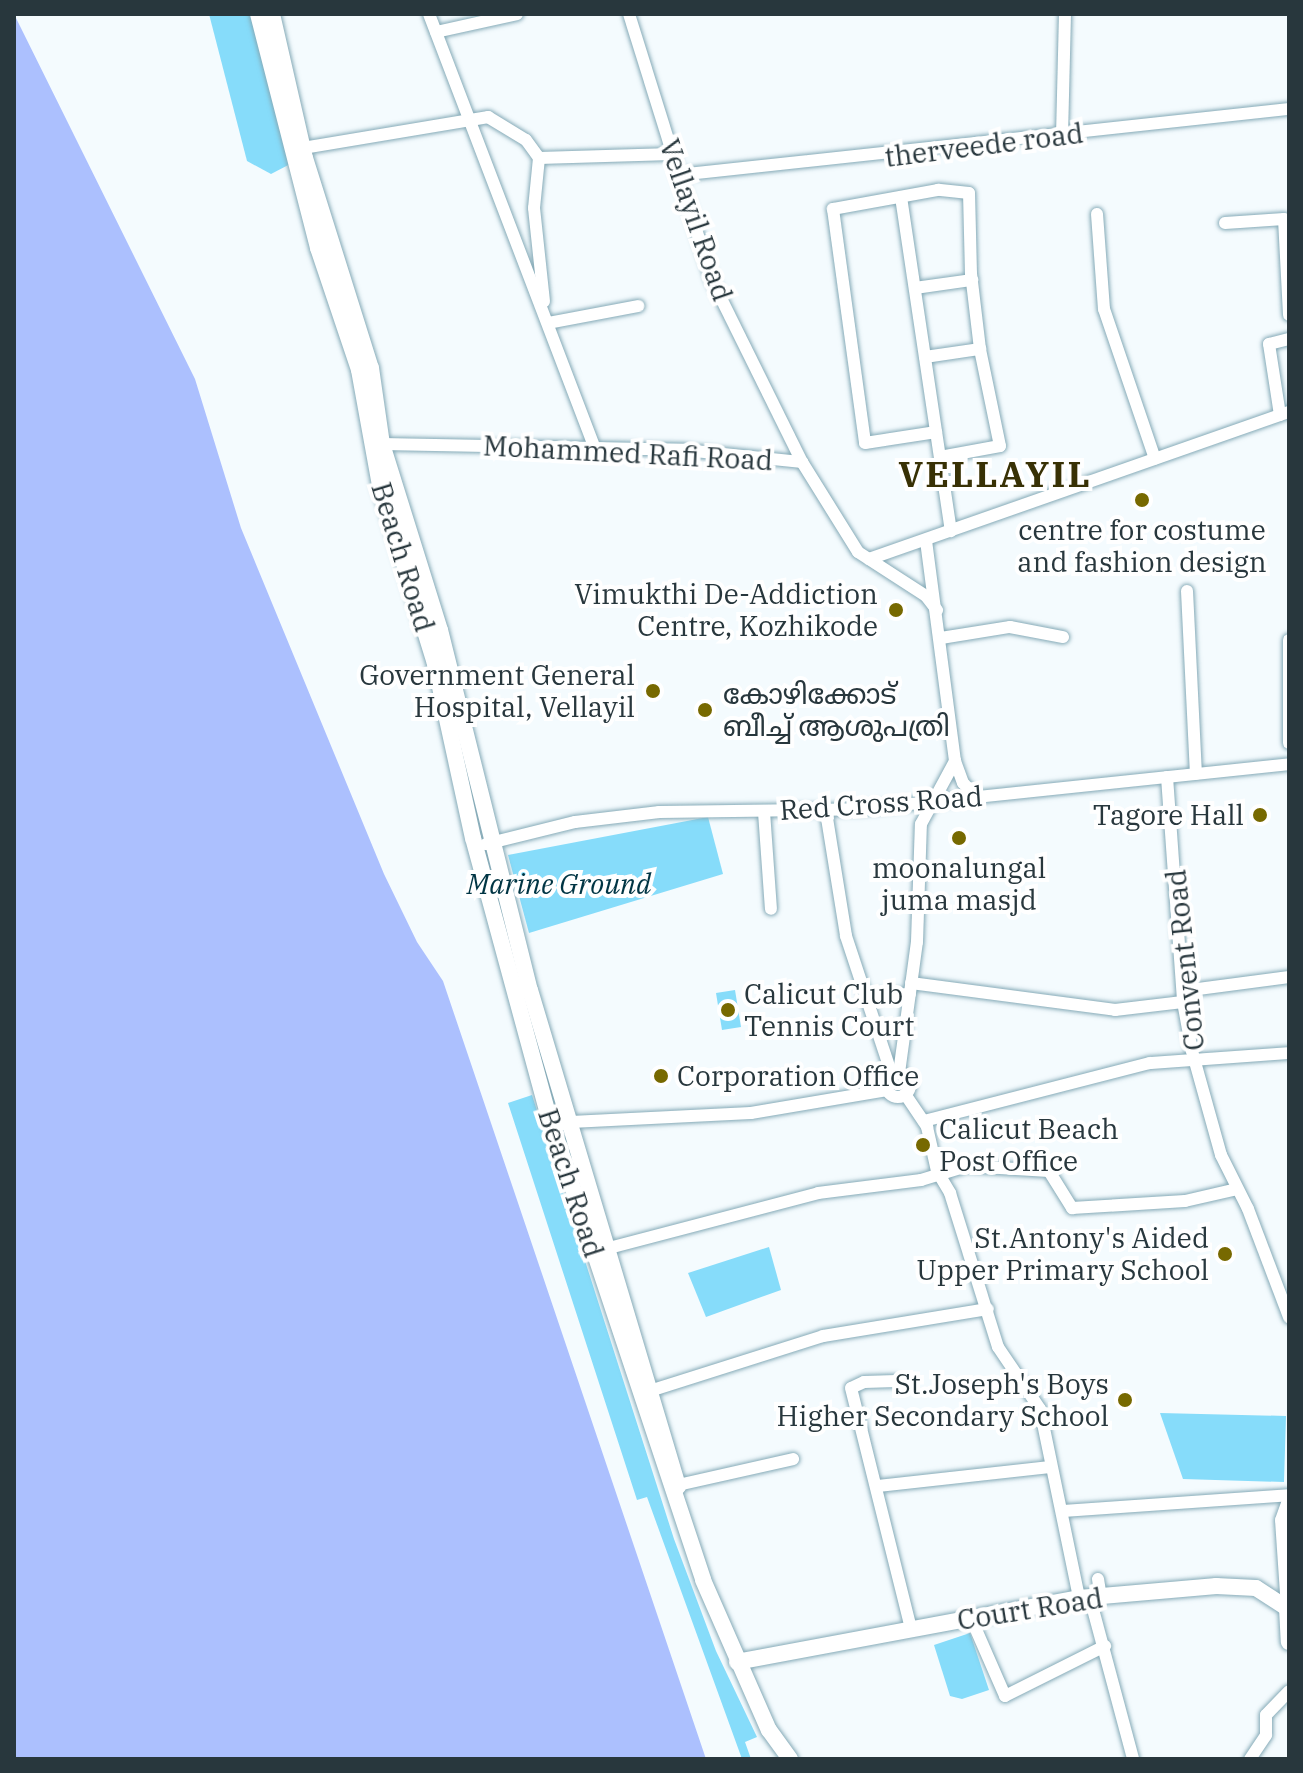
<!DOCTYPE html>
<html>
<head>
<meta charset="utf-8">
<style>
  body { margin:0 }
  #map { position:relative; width:1303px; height:1773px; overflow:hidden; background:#f4fbfe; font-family:"IBM Plex Serif","Noto Sans Malayalam",serif }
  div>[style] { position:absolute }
  .green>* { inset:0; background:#86dcfa }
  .water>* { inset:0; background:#acc0fe }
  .roads { filter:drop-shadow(0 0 2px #85aab7) drop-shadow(0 0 2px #85aab7) }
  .minor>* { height:12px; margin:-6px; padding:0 6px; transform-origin:6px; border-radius:6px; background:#fff }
  .minor>.ring { margin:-6px; padding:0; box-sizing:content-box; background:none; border:12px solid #fff; border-radius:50% }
  .major>* { height:16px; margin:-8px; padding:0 8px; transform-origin:8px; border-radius:8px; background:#fff }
  .dots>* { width:22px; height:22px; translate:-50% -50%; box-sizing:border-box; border:4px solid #fff; border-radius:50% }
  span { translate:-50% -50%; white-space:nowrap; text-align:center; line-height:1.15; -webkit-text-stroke:8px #fff; paint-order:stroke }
  .street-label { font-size:28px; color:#28373d }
  .poi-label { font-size:28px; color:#28373d }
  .right { translate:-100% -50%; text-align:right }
  .left { translate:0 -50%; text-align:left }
  .park-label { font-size:28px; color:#003544; font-style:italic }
  .district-label { font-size:36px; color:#383105; font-weight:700; letter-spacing:2px }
  .frame { position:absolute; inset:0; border:16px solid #28373d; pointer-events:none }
</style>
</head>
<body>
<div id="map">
  <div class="green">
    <i style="clip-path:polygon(209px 14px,255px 14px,296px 161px,271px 174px,247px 161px)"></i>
    <i style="clip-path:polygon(708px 817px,723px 874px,529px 933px,508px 855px)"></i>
    <i style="clip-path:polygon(735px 990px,741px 1027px,722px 1030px,716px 993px)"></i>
    <i style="clip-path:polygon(532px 1095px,674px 1539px,716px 1651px,757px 1737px,745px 1742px,751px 1759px,742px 1759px,647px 1497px,637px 1500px,508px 1103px)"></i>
    <i style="clip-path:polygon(769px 1247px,781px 1290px,706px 1317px,688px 1273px)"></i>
    <i style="clip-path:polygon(1160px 1413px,1286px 1416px,1284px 1482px,1183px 1479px)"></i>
    <i style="clip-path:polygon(970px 1633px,989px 1690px,962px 1699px,950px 1696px,934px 1645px)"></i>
  </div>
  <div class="water">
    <i style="clip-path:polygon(14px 14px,195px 379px,241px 528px,384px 874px,417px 942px,443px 981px,706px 1759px,14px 1759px)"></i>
  </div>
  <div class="roads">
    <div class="minor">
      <i style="left:429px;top:14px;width:465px;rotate:69.1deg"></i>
      <i style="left:629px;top:14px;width:276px;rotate:72.7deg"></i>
      <i style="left:711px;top:278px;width:205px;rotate:63.7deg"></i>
      <i style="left:436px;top:32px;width:83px;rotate:-12.5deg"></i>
      <i style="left:1062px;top:136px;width:122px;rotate:-88.6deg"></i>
      <i style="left:303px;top:148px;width:188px;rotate:-9.5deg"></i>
      <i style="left:488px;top:117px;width:44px;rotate:31.2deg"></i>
      <i style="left:526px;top:140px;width:22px;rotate:54deg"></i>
      <i style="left:539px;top:158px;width:133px;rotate:-1.7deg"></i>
      <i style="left:539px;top:158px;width:50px;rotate:95.7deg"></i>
      <i style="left:534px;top:208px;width:94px;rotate:83.9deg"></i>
      <i style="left:678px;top:175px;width:615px;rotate:-6.17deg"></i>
      <i style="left:901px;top:197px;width:338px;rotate:81.5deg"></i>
      <i style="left:1097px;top:214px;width:95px;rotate:85.8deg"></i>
      <i style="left:1104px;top:309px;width:158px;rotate:71.2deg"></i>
      <i style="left:1225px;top:223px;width:59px;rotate:-3.9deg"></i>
      <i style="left:1284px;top:219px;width:96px;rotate:87deg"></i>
      <i style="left:915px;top:288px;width:58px;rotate:-8deg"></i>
      <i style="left:548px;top:323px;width:92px;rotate:-10.7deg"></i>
      <i style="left:925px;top:357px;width:56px;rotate:-8.3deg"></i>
      <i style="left:980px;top:349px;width:76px;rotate:-96.8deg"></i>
      <i style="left:971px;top:274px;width:81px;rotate:-91.4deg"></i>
      <i style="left:969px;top:193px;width:31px;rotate:-174deg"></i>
      <i style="left:938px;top:190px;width:107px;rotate:169.7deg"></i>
      <i style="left:833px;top:209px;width:236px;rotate:82.2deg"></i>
      <i style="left:865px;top:443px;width:72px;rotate:-8.8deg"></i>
      <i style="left:1280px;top:415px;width:72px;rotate:-98.8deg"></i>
      <i style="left:1269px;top:344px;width:21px;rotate:-14deg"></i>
      <i style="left:382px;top:444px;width:303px;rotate:1.1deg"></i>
      <i style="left:685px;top:450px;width:118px;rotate:5.9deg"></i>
      <i style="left:802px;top:462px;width:106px;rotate:58.1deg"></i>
      <i style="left:858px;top:552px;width:81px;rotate:32.9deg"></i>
      <i style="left:926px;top:596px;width:18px;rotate:52deg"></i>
      <i style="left:940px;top:457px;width:61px;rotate:-10.4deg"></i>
      <i style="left:1000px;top:446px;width:99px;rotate:-101.7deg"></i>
      <i style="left:869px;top:559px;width:445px;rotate:-19.3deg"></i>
      <i style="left:1187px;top:591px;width:183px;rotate:87.2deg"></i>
      <i style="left:941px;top:638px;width:70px;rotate:-9.1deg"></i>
      <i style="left:1010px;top:627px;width:54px;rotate:10.7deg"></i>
      <i style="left:1289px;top:640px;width:103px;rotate:90deg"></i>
      <i style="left:955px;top:761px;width:23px;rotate:70deg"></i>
      <i style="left:963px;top:783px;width:18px;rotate:45deg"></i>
      <i style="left:1167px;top:777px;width:226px;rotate:85.9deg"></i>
      <i style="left:1183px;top:1002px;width:50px;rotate:79.6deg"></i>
      <i style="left:1192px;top:1051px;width:108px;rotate:74.4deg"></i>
      <i style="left:1221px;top:1155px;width:60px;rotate:63.4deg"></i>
      <i style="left:1248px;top:1209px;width:116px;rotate:69.2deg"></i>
      <i style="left:764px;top:812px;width:97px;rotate:85.9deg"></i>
      <i style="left:826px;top:812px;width:126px;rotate:80.8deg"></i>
      <i style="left:846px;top:936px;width:146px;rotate:71.7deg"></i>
      <i style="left:486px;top:844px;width:92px;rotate:-13.9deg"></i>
      <i style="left:575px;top:822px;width:85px;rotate:-6.8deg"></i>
      <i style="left:659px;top:812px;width:204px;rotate:-0.8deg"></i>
      <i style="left:863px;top:809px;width:428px;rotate:-6deg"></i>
      <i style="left:911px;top:983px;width:206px;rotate:7.5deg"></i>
      <i style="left:1115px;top:1010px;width:68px;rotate:-6.7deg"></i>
      <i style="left:1183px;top:991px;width:107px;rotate:-7.5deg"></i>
      <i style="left:866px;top:996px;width:44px;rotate:-2.6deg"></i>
      <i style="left:899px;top:1073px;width:132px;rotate:-82.2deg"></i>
      <i style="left:917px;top:942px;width:118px;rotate:-88.1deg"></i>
      <i style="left:921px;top:824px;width:72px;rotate:-61.6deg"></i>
      <i style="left:955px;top:761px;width:223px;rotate:-97.5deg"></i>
      <i class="ring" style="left:886px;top:1073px;width:12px;height:12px"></i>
      <i style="left:905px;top:1094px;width:40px;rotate:56deg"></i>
      <i style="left:927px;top:1127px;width:45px;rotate:77.2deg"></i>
      <i style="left:937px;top:1171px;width:26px;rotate:59deg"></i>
      <i style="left:950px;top:1193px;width:161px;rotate:72.7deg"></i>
      <i style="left:998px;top:1347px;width:75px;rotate:55.9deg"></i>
      <i style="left:1040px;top:1409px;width:193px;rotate:78.3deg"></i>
      <i style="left:924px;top:1121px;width:233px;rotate:-14.4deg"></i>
      <i style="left:1150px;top:1063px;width:139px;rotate:-4.1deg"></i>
      <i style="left:552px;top:1127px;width:20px;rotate:-15deg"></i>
      <i style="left:571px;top:1122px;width:180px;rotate:-2.9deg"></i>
      <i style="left:751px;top:1113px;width:138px;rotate:-9.6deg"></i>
      <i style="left:609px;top:1248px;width:216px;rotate:-14.7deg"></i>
      <i style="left:818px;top:1193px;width:104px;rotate:-7.2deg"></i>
      <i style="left:921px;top:1180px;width:48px;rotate:-16.9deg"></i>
      <i style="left:967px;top:1166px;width:82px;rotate:3.5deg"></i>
      <i style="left:1049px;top:1171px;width:44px;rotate:58.1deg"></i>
      <i style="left:1072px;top:1208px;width:113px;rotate:-3.5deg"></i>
      <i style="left:1185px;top:1201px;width:53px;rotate:-13deg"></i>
      <i style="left:896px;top:1381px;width:32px;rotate:178deg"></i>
      <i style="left:864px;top:1382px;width:14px;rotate:155deg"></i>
      <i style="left:851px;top:1388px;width:247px;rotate:76deg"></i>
      <i style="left:653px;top:1390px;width:178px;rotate:-17.6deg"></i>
      <i style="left:823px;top:1336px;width:167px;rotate:-9.3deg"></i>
      <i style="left:678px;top:1485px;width:118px;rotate:-12.7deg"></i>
      <i style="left:878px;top:1486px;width:173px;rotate:-6.3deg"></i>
      <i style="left:1062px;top:1511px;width:228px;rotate:-4deg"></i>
      <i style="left:1098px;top:1579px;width:18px;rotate:81deg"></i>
      <i style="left:1090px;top:1598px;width:167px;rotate:75deg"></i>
      <i style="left:1287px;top:1608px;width:88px;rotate:-93.9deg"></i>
      <i style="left:1281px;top:1520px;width:23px;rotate:-70deg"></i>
      <i style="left:971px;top:1618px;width:85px;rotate:66.4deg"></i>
      <i style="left:1005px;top:1696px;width:112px;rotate:-26.6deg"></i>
      <i style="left:1250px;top:1759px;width:29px;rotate:-56deg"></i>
      <i style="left:1266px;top:1735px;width:20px;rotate:-90deg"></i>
      <i style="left:1266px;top:1715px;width:33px;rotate:-46deg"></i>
    </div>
    <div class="major">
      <i style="left:258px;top:14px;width:242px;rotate:75.6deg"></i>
      <i style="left:318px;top:248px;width:129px;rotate:71.4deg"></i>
      <i style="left:359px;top:370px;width:118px;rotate:79.7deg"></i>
      <i style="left:380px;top:486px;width:186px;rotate:72.8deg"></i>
      <i style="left:435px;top:664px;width:178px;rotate:77.7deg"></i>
      <i style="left:473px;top:838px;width:282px;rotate:74.8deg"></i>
      <i style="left:547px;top:1110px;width:495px;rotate:71.6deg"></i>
      <i style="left:703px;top:1580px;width:164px;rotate:66.3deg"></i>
      <i style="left:769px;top:1730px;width:36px;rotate:54deg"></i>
      <i style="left:272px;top:14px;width:148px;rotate:77.1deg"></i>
      <i style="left:305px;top:158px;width:220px;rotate:72.6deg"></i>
      <i style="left:371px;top:368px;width:77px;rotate:81.8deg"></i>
      <i style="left:382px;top:444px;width:195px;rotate:72.7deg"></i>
      <i style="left:440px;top:630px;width:371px;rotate:76deg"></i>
      <i style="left:530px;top:990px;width:518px;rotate:73.39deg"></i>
      <i style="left:737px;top:1662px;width:348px;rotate:-10.6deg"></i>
      <i style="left:1079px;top:1598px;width:138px;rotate:-5deg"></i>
      <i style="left:1216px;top:1586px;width:40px;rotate:2.9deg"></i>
      <i style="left:1256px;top:1588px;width:37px;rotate:33deg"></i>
      <i style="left:1287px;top:1608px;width:34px;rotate:87deg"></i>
    </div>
  </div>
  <div class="dots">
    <i style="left:1142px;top:500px;background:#776900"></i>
    <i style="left:896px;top:610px;background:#776900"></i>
    <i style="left:653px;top:691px;background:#776900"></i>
    <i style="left:705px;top:710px;background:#776900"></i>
    <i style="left:1260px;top:815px;background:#776900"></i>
    <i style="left:959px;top:838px;background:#776900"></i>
    <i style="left:728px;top:1010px;background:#776900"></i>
    <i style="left:661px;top:1076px;background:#776900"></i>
    <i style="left:923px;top:1145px;background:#776900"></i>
    <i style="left:1225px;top:1254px;background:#776900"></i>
    <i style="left:1125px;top:1400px;background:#776900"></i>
  </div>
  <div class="street-label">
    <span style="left:984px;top:145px;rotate:-7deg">therveede road</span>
    <span style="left:696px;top:220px;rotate:71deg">Vellayil Road</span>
    <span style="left:628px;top:453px;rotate:3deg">Mohammed Rafi Road</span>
    <span style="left:403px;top:557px;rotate:73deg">Beach Road</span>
    <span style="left:881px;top:803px;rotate:-4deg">Red Cross Road</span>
    <span style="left:1185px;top:960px;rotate:-96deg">Convent Road</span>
    <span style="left:571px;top:1183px;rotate:72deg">Beach Road</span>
    <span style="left:1030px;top:1609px;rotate:-9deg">Court Road</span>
  </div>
  <div class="poi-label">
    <span style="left:1142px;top:546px">centre for costume<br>and fashion design</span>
    <span class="right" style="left:878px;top:610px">Vimukthi De-Addiction<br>Centre, Kozhikode</span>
    <span class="right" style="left:635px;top:691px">Government General<br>Hospital, Vellayil</span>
    <span class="left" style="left:723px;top:710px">കോഴിക്കോട്<br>ബീച്ച് ആശുപത്രി</span>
    <span class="right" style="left:1244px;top:815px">Tagore Hall</span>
    <span style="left:959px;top:884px">moonalungal<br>juma masjd</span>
    <span class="left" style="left:744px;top:1010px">Calicut Club<br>Tennis Court</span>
    <span class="left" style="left:677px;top:1076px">Corporation Office</span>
    <span class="left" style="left:939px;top:1145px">Calicut Beach<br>Post Office</span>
    <span class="right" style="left:1209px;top:1254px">St.Antony's Aided<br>Upper Primary School</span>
    <span class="right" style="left:1109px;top:1400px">St.Joseph's Boys<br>Higher Secondary School</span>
  </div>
  <div class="park-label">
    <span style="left:559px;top:884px">Marine Ground</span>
  </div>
  <div class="district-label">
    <span style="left:995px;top:474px">VELLAYIL</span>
  </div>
  <div class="frame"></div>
</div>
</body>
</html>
